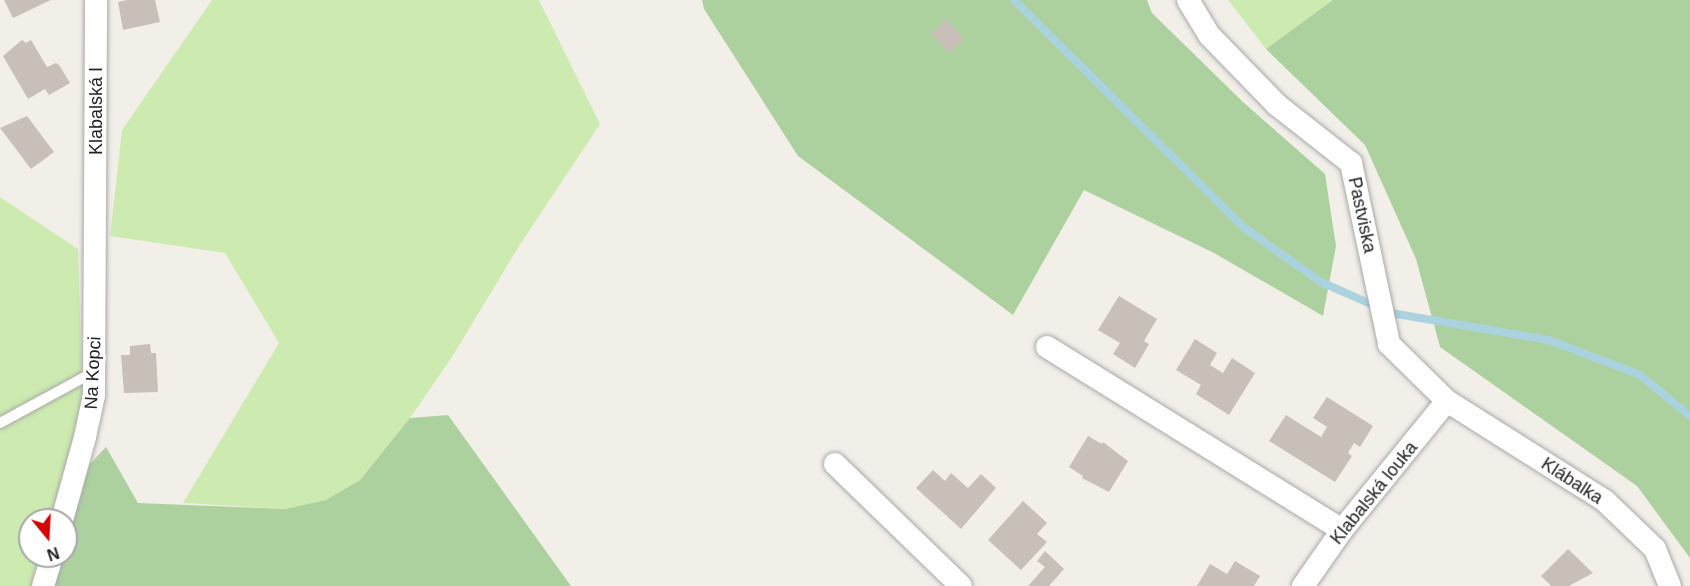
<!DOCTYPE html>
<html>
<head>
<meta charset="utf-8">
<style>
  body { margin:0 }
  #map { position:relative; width:1690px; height:586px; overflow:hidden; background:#f2efe9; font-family:Arial,sans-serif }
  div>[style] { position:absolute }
  .grass>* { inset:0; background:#cdebb0 }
  .forest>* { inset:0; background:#add19e }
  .stream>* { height:8px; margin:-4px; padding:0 4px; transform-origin:4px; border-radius:4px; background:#aad3df }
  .building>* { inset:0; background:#c7bfb8 }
  .roads { filter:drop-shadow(0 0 2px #a9a9a9) drop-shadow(0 0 2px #a9a9a9) }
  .lane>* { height:10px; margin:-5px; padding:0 5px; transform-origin:5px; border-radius:5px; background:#fff }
  .street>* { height:22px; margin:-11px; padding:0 11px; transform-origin:11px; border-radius:11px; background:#fff }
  span { translate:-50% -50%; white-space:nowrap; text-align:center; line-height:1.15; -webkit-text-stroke:5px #fff; paint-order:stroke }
  .street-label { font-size:18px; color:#222 }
  .north { position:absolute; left:18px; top:508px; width:60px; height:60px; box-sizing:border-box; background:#fff; border:2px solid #a7a7a7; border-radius:50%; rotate:162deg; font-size:16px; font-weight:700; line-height:24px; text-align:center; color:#222 }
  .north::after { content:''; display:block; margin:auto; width:21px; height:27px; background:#d40000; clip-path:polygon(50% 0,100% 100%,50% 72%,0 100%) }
</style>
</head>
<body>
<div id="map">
  <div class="grass">
    <i style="clip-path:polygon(212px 0,539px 0,600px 124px,519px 246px,452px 357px,410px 418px,360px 480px,326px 500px,285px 509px,183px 503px,279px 343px,225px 253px,110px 236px,122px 130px)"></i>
    <i style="clip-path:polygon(1228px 0,1333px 0,1266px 49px)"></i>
    <i style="clip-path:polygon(0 197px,78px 249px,83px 412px,90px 464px,66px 547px,66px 520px,30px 520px,30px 556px,63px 556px,55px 586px,0 586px)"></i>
  </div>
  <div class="forest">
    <i style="clip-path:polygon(702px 0,1147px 0,1152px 13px,1243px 102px,1325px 174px,1336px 246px,1323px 316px,1214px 253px,1084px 190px,1013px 315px,798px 156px,704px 9px)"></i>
    <i style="clip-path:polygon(1333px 0,1690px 0,1690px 558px,1637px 486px,1440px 347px,1416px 259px,1365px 145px,1266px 49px)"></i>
    <i style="clip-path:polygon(448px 415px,571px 586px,55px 586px,63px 556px,66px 556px,66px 547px,90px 464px,106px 447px,138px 503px,285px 509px,326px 500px,360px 480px,410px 418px)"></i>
  </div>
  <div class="stream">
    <i style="left:1014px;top:0;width:322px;rotate:44.7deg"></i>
    <i style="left:1243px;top:227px;width:95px;rotate:35.2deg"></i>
    <i style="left:1321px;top:282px;width:77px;rotate:23.9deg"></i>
    <i style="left:1391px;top:313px;width:160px;rotate:9.7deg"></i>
    <i style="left:1549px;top:340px;width:97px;rotate:21deg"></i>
    <i style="left:1640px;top:375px;width:65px;rotate:39.4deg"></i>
  </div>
  <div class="building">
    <i style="clip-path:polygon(4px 0,51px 0,13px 18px)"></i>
    <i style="clip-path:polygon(127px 0,155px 0,160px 22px,123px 30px,118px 2px)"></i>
    <i style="clip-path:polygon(946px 19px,964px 39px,949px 53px,931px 34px)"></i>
    <i style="clip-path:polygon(22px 40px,26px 43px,31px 40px,47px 67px,56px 63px,59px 65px,70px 83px,49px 95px,45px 89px,28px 99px,3px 56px)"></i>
    <i style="clip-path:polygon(27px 116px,54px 152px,31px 169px,0 128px)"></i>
    <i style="clip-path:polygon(1119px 296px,1157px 319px,1144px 341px,1149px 344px,1135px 368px,1113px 354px,1120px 343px,1098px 330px)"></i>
    <i style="clip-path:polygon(1195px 339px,1217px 353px,1210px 365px,1223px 373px,1232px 358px,1255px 373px,1229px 415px,1196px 394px,1201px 385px,1176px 370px)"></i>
    <i style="clip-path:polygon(150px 344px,151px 353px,156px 353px,158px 392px,124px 393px,121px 355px,130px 355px,130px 346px)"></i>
    <i style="clip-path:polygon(1327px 397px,1373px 426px,1360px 447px,1354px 443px,1348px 453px,1352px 456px,1335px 482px,1269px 441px,1286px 415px,1321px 437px,1327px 427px,1313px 418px)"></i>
    <i style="clip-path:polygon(1088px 436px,1102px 444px,1103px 442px,1128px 461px,1109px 492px,1082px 478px,1083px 476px,1069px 467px)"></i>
    <i style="clip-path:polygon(933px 470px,945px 481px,951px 473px,968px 488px,981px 474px,996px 488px,961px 529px,916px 488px)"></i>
    <i style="clip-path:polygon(1023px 501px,1047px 523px,1037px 534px,1047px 542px,1021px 570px,988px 540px)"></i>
    <i style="clip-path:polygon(1568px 549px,1593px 573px,1569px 586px,1551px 586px,1541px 576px)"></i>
    <i style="clip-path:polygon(1045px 551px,1064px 569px,1049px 586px,1028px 586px,1045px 567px,1037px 561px)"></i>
    <i style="clip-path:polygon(1235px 561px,1260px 576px,1254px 586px,1197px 586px,1210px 564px,1227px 574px)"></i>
  </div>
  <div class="roads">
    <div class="lane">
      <i style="left:0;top:423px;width:107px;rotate:-28.5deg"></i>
    </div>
    <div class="street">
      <i style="left:1188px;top:0;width:41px;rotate:59deg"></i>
      <i style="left:1209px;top:35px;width:98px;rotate:45.8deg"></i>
      <i style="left:1277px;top:105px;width:94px;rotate:38.1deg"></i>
      <i style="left:1351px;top:163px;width:185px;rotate:78.1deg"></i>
      <i style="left:1389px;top:344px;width:81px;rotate:44.5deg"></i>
      <i style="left:1447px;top:401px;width:187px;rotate:32.3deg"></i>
      <i style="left:1605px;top:501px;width:69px;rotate:43.8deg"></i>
      <i style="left:1655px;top:549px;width:40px;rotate:68deg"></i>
      <i style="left:1047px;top:347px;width:347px;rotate:31.8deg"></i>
      <i style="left:835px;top:464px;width:175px;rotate:44.1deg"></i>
      <i style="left:62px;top:520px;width:86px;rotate:-74.5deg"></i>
      <i style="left:85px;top:437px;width:43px;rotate:-77.9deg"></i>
      <i style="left:94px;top:395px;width:395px;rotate:-89.7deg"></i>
      <i style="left:43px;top:586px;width:31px;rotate:-73deg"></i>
      <i style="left:1303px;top:586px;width:68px;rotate:-55.1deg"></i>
      <i style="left:1342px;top:530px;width:166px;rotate:-50.9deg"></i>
    </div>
  </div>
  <div class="street-label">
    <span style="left:96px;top:111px;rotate:-90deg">Klabalská I</span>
    <span style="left:1362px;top:215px;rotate:78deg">Pastviska</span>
    <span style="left:93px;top:373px;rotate:-87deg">Na Kopci</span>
    <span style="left:1572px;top:481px;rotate:33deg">Klábalka</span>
    <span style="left:1374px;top:493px;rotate:-51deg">Klabalská louka</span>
  </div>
  <div class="north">N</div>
</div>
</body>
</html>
